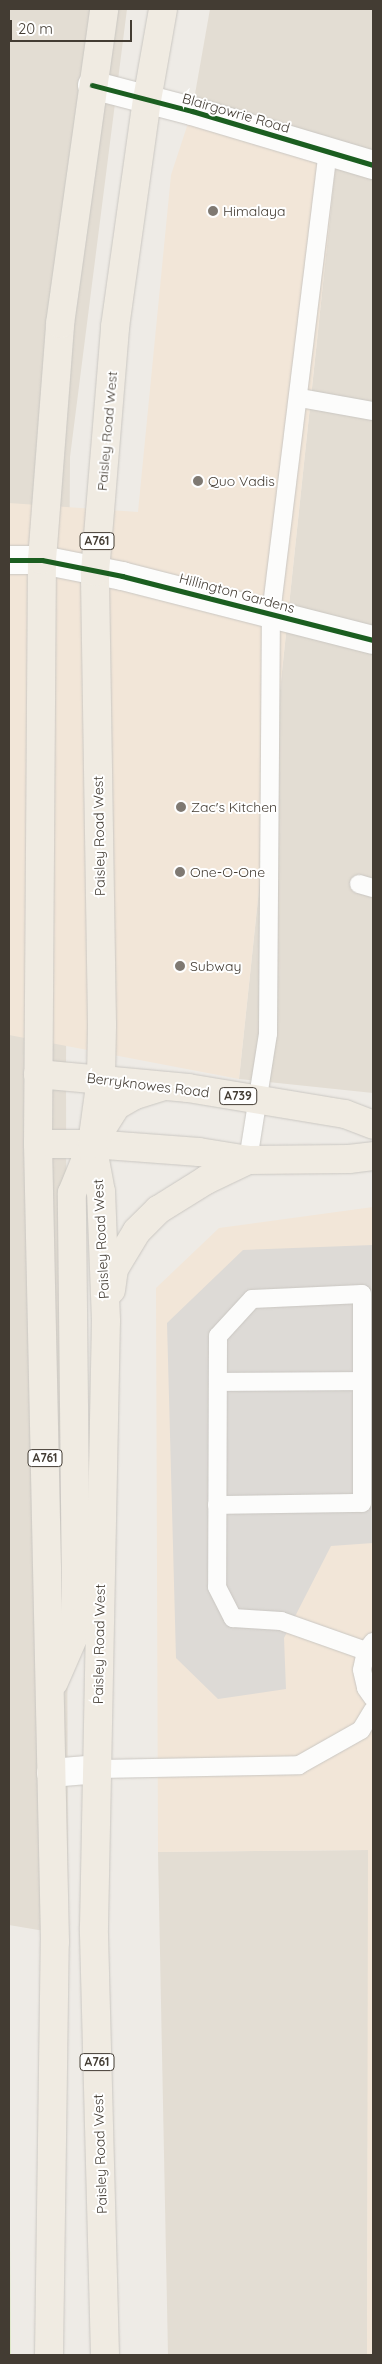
<!DOCTYPE html>
<html>
<head>
<meta charset="utf-8">
<style>
  body { margin:0 }
  #map { position:relative; width:382px; height:2364px; overflow:hidden; background:#eeebe6; font-family:Quicksand,sans-serif }
  div>[style] { position:absolute }
  .residential>* { inset:0; background:#e3ddd3 }
  .commercial>* { inset:0; background:#f2e6d8 }
  .green>* { inset:0; background:#dce9c5 }
  .parking>* { inset:0; background:#dddad6 }
  .roads { filter:drop-shadow(0 0 1px #cac7c2) drop-shadow(0 0 1px #cac7c2) }
  .lane>* { height:18px; margin:-9px; padding:0 9px; transform-origin:9px; border-radius:9px; background:#fcfcfb }
  .street>* { height:28px; margin:-14px; padding:0 14px; transform-origin:14px; border-radius:14px; background:#fcfcfb }
  .primary>* { height:28px; margin:-14px; padding:0 14px; transform-origin:14px; border-radius:14px; background:#f0ebe2 }
  .cycleway>* { height:5px; margin:-2.5px; padding:0 2.5px; transform-origin:2.5px; border-radius:2.5px; background:#1b5e20 }
  .dots>* { width:14px; height:14px; translate:-50% -50%; box-sizing:border-box; border:2px solid #fff; border-radius:50% }
  span { translate:-50% -50%; white-space:nowrap; text-align:center; line-height:1.15; -webkit-text-stroke:4px #fff; paint-order:stroke }
  .shield-label span { padding:1px 4px; background:#fff; border:1px solid; border-radius:4px; -webkit-text-stroke-width:0 }
  .shield-label { font-size:12px; color:#433c33; font-weight:700 }
  .street-label { font-size:14px; color:#433c33 }
  .poi-label { font-size:14px; color:#433c33 }
  .left { translate:0 -50%; text-align:left }
  .frame { position:absolute; inset:0; border:10px solid #433c33; pointer-events:none }
  .scale { position:absolute; left:10px; top:20px; width:122px; height:22px; box-sizing:border-box; border:2px solid #433c33; border-top:0; padding-left:6px; font-size:15px; line-height:18px; white-space:nowrap; color:#433c33; -webkit-text-stroke:4px #fff; paint-order:stroke }
</style>
</head>
<body>
<div id="map">
  <div class="residential">
    <i style="clip-path:polygon(9px 9px,127px 9px,70px 457px,66px 1068px,68px 1935px,9px 1925px)"></i>
    <i style="clip-path:polygon(210px 9px,373px 9px,373px 1093px,239px 1079px,337px 151px,192px 111px)"></i>
    <i style="clip-path:polygon(369px 1850px,367px 2355px,168px 2355px,158px 1852px)"></i>
  </div>
  <div class="commercial">
    <i style="clip-path:polygon(192px 111px,337px 151px,239px 1079px,9px 1035px,9px 503px,138px 512px,171px 175px)"></i>
    <i style="clip-path:polygon(373px 1207px,373px 2355px,367px 2355px,368px 1850px,158px 1852px,156px 1288px,219px 1228px)"></i>
  </div>
  <div class="green">
    <i style="clip-path:polygon(9px 2108px,11px 2355px,9px 2355px)"></i>
  </div>
  <div class="parking">
    <i style="clip-path:polygon(373px 1245px,373px 1543px,331px 1546px,284px 1638px,286px 1689px,218px 1699px,176px 1658px,167px 1323px,243px 1250px)"></i>
  </div>
  <div class="roads">
    <div class="lane">
      <i style="left:300px;top:398px;width:74px;rotate:10.1deg"></i>
      <i style="left:359px;top:884px;width:15px;rotate:16deg"></i>
      <i style="left:248px;top:1160px;width:128px;rotate:-81deg"></i>
      <i style="left:268px;top:1034px;width:420px;rotate:-89.6deg"></i>
      <i style="left:271px;top:614px;width:466px;rotate:-83deg"></i>
      <i style="left:218px;top:1382px;width:144px;rotate:-0.4deg"></i>
      <i style="left:217px;top:1505px;width:145px;rotate:-0.8deg"></i>
      <i style="left:362px;top:1503px;width:209px;rotate:-90deg"></i>
      <i style="left:362px;top:1294px;width:110px;rotate:177.4deg"></i>
      <i style="left:252px;top:1299px;width:50px;rotate:132.6deg"></i>
      <i style="left:218px;top:1336px;width:251px;rotate:90.2deg"></i>
      <i style="left:217px;top:1587px;width:35px;rotate:63deg"></i>
      <i style="left:233px;top:1618px;width:48px;rotate:3.6deg"></i>
      <i style="left:281px;top:1621px;width:90px;rotate:19.4deg"></i>
      <i style="left:373px;top:1642px;width:11px;rotate:128deg"></i>
      <i style="left:366px;top:1651px;width:19px;rotate:102deg"></i>
      <i style="left:362px;top:1670px;width:18px;rotate:77deg"></i>
      <i style="left:366px;top:1688px;width:12px;rotate:55deg"></i>
      <i style="left:99px;top:1769px;width:200px;rotate:-1.1deg"></i>
      <i style="left:299px;top:1765px;width:71px;rotate:-29.4deg"></i>
      <i style="left:361px;top:1730px;width:23px;rotate:-59deg"></i>
    </div>
    <div class="street">
      <i style="left:92px;top:85px;width:103px;rotate:14.6deg"></i>
      <i style="left:192px;top:111px;width:189px;rotate:16.6deg"></i>
      <i style="left:9px;top:560px;width:33px"></i>
      <i style="left:42px;top:560px;width:82px;rotate:11.3deg"></i>
      <i style="left:122px;top:576px;width:259px;rotate:14.3deg"></i>
      <i style="left:51px;top:1773px;width:48px;rotate:-4.8deg"></i>
    </div>
    <div class="primary">
      <i style="left:38px;top:1074px;width:151px;rotate:5.3deg"></i>
      <i style="left:188px;top:1088px;width:159px;rotate:9.4deg"></i>
      <i style="left:345px;top:1114px;width:30px;rotate:21deg"></i>
      <i style="left:38px;top:1144px;width:54px"></i>
      <i style="left:92px;top:1144px;width:107px;rotate:4.3deg"></i>
      <i style="left:199px;top:1152px;width:50px;rotate:9.3deg"></i>
      <i style="left:248px;top:1160px;width:101px;rotate:-0.6deg"></i>
      <i style="left:349px;top:1159px;width:24px;rotate:-7deg"></i>
      <i style="left:111px;top:1290px;width:21px;rotate:-82deg"></i>
      <i style="left:114px;top:1269px;width:44px;rotate:-58.8deg"></i>
      <i style="left:137px;top:1231px;width:30px;rotate:-45deg"></i>
      <i style="left:158px;top:1210px;width:57px;rotate:-32deg"></i>
      <i style="left:206px;top:1180px;width:47px;rotate:-25.5deg"></i>
      <i style="left:54px;top:1682px;width:50px;rotate:-66.5deg"></i>
      <i style="left:74px;top:1636px;width:40px;rotate:-87.1deg"></i>
      <i style="left:76px;top:1596px;width:403px;rotate:-90.6deg"></i>
      <i style="left:72px;top:1193px;width:53px;rotate:-67.8deg"></i>
      <i style="left:92px;top:1144px;width:45px;rotate:-57.7deg"></i>
      <i style="left:116px;top:1106px;width:22px;rotate:-30deg"></i>
      <i style="left:135px;top:1095px;width:31px;rotate:-17deg"></i>
      <i style="left:49px;top:2355px;width:413px;rotate:-89.2deg"></i>
      <i style="left:55px;top:1942px;width:798px;rotate:-91.22deg"></i>
      <i style="left:38px;top:1144px;width:584px;rotate:-89.61deg"></i>
      <i style="left:42px;top:560px;width:237px;rotate:-85.6deg"></i>
      <i style="left:60px;top:324px;width:318px;rotate:-82deg"></i>
      <i style="left:105px;top:2355px;width:428px;rotate:-91.5deg"></i>
      <i style="left:94px;top:1927px;width:606px;rotate:-88.87deg"></i>
      <i style="left:106px;top:1321px;width:129px;rotate:-92.2deg"></i>
      <i style="left:101px;top:1192px;width:49px;rotate:-100.6deg"></i>
      <i style="left:92px;top:1144px;width:67px;rotate:-82.2deg"></i>
      <i style="left:101px;top:1078px;width:54px;rotate:-88.9deg"></i>
      <i style="left:102px;top:1024px;width:452px;rotate:-90.9deg"></i>
      <i style="left:95px;top:572px;width:246px;rotate:-85.3deg"></i>
      <i style="left:115px;top:327px;width:229px;rotate:-82deg"></i>
      <i style="left:147px;top:100px;width:92px;rotate:-80deg"></i>
    </div>
  </div>
  <div class="cycleway">
    <i style="left:92px;top:85px;width:103px;rotate:14.6deg"></i>
    <i style="left:192px;top:111px;width:189px;rotate:16.6deg"></i>
    <i style="left:9px;top:560px;width:33px"></i>
    <i style="left:42px;top:560px;width:82px;rotate:11.3deg"></i>
    <i style="left:122px;top:576px;width:259px;rotate:14.3deg"></i>
  </div>
  <div class="dots">
    <i style="left:213px;top:211px;background:#7f7972"></i>
    <i style="left:198px;top:481px;background:#7f7972"></i>
    <i style="left:181px;top:807px;background:#7f7972"></i>
    <i style="left:180px;top:872px;background:#7f7972"></i>
    <i style="left:180px;top:966px;background:#7f7972"></i>
  </div>
  <div class="shield-label">
    <span style="left:97px;top:541px">A761</span>
    <span style="left:238px;top:1096px">A739</span>
    <span style="left:45px;top:1458px">A761</span>
    <span style="left:97px;top:2062px">A761</span>
  </div>
  <div class="street-label">
    <span style="left:236px;top:113px;rotate:16deg">Blairgowrie Road</span>
    <span style="left:107px;top:431px;rotate:-85deg">Paisley Road West</span>
    <span style="left:237px;top:593px;rotate:15deg">Hillington Gardens</span>
    <span style="left:99px;top:836px;rotate:-91deg">Paisley Road West</span>
    <span style="left:148px;top:1085px;rotate:7deg">Berryknowes Road</span>
    <span style="left:101px;top:1239px;rotate:-93deg">Paisley Road West</span>
    <span style="left:99px;top:1644px;rotate:-89deg">Paisley Road West</span>
    <span style="left:100px;top:2154px;rotate:-92deg">Paisley Road West</span>
  </div>
  <div class="poi-label">
    <span class="left" style="left:223px;top:211px">Himalaya</span>
    <span class="left" style="left:208px;top:481px">Quo Vadis</span>
    <span class="left" style="left:191px;top:807px">Zac's Kitchen</span>
    <span class="left" style="left:190px;top:872px">One-O-One</span>
    <span class="left" style="left:190px;top:966px">Subway</span>
  </div>
  <div class="frame"></div>
  <div class="scale">20 m</div>
</div>
</body>
</html>
